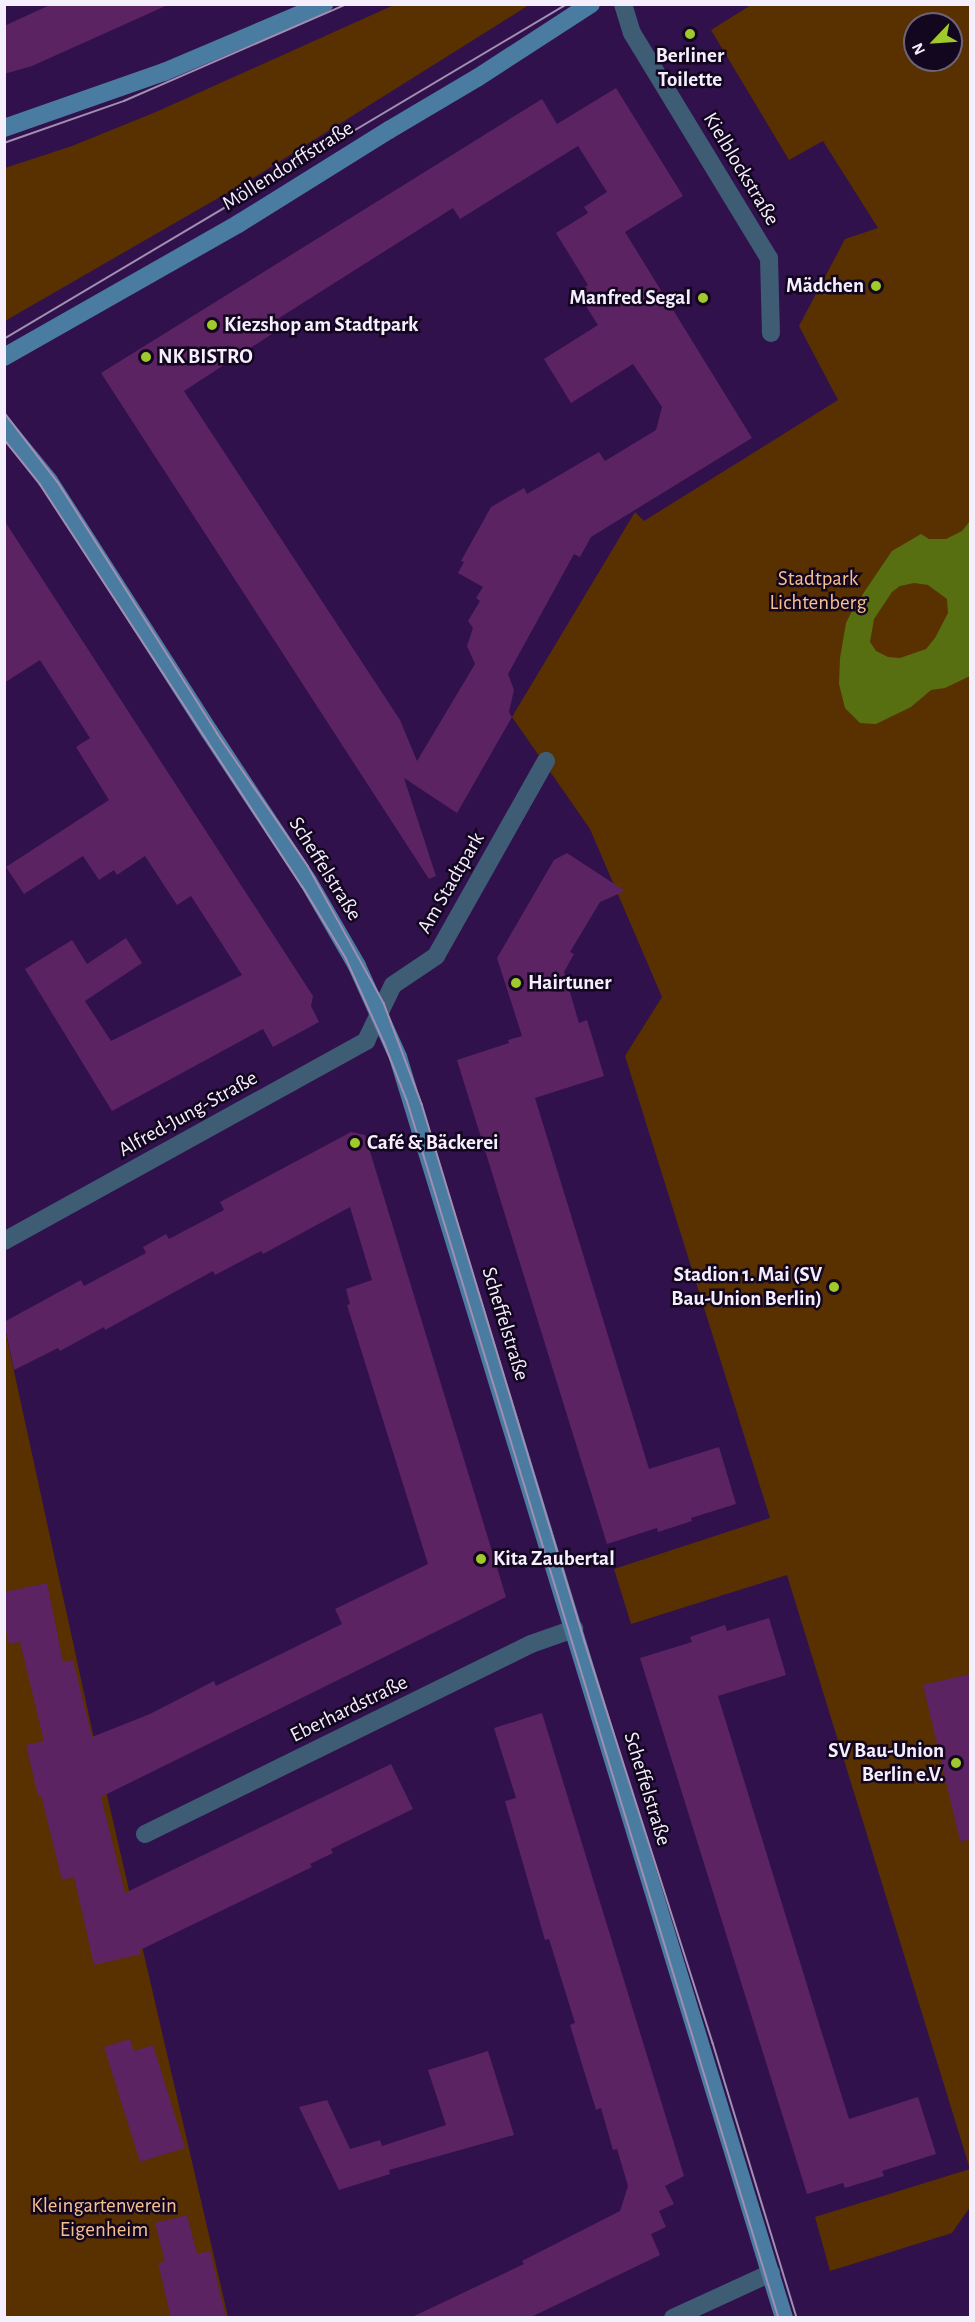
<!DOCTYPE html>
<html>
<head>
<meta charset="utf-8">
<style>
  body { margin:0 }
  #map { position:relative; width:975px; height:2322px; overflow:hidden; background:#30114c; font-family:"Alegreya Sans",sans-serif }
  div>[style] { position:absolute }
  .green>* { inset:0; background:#593100 }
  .water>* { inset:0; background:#576f10 }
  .building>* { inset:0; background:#5b2361 }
  .street>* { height:18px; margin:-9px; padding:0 9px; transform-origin:9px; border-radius:9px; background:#3e5c74 }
  .secondary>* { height:18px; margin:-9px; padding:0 9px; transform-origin:9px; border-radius:9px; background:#4a7ba1 }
  .tram>* { height:1.5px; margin:-0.75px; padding:0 0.75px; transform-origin:0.75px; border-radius:0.75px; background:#a08fb1 }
  .dots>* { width:16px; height:16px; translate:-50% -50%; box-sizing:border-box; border:3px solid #13071f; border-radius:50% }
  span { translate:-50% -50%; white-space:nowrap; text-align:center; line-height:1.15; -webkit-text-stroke:5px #13071f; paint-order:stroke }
  .poi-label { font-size:21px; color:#f4eefd; font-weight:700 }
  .right { translate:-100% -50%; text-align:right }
  .left { translate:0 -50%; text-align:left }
  .street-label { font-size:21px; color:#f4eefd }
  .park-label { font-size:21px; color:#f6c08f }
  .frame { position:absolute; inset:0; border:6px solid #f4eefd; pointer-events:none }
  .north { position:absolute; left:903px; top:12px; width:60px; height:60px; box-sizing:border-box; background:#13071f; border:2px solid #6d6378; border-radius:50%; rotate:245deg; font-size:16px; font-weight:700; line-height:24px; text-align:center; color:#f4eefd }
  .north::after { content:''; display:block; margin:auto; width:21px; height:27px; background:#a0c92b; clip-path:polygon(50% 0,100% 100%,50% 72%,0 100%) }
</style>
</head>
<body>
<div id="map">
  <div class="green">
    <i style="clip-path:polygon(394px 5px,529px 5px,258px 175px,5px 321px,5px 168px,72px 146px,156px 112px)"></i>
    <i style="clip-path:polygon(evenodd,751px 5px,970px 5px,970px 2207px,952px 2233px,830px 2271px,815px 2217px,970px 2169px,787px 1575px,631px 1624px,614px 1569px,770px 1518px,625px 1056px,662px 997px,590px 829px,512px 717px,635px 512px,644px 521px,838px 400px,799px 326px,845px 239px,878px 228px,823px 141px,789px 160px,711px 30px,751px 5px,915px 24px,951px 24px,951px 60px,915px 60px,915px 24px)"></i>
    <i style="clip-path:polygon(4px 1325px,94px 1739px,228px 2317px,5px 2317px)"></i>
  </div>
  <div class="water">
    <i style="clip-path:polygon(evenodd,970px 521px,970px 676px,945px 688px,931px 690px,911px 707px,876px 724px,860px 723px,845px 708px,839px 684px,840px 658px,846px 623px,854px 607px,892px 551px,921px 534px,929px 539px,946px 539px,962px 531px,970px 521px,914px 583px,928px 585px,947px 599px,948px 613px,935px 638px,926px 649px,900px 658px,888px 657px,876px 651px,870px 642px,874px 619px,892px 592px,900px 586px,914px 583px)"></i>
  </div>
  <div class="building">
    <i style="clip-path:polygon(52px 4px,170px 4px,32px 66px,4px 74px,4px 26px)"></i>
    <i style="clip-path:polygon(evenodd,616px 88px,683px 196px,625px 232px,752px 438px,591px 537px,580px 557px,574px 554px,508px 674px,514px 690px,509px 712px,512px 717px,457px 813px,404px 778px,436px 876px,429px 879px,101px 373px,542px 99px,557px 124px,616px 88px,578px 146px,607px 192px,584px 207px,588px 213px,556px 233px,588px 285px,577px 292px,598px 325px,544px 359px,571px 403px,633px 364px,662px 407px,656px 430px,605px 461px,599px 452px,527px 494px,524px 488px,491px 507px,461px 561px,464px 562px,458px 573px,483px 587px,476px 598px,480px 601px,468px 621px,473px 628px,467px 646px,475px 664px,417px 761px,400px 720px,184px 391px,272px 334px,268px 325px,453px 208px,460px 219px,578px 146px)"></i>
    <i style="clip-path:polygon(4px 520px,313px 996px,311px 1006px,319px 1022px,273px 1047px,263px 1029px,112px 1111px,25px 969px,72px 940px,87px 964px,126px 938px,142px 963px,85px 1001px,111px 1041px,242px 975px,191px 896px,177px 905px,145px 856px,117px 875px,114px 870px,99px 880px,83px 856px,24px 894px,6px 867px,109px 800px,76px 747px,90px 738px,40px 660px,4px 683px)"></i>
    <i style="clip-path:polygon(567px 853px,625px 891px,600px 902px,570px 952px,574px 954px,564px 972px,579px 1023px,587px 1020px,604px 1076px,535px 1098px,649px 1469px,719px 1447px,736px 1504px,691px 1518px,692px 1521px,658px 1532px,657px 1528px,607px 1544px,457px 1060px,509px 1043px,508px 1040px,522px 1036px,497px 958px,554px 860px)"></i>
    <i style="clip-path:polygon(351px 1132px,365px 1135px,506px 1597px,101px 1797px,125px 1893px,391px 1764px,413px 1809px,331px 1849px,333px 1853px,310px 1864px,312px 1867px,140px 1950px,141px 1954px,94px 1965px,74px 1877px,62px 1880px,41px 1795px,38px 1796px,26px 1745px,44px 1741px,20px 1642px,9px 1644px,4px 1621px,4px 1592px,47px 1583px,63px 1662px,73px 1660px,92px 1737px,150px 1714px,214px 1681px,216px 1686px,342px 1624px,335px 1609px,428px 1564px,347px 1305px,350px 1304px,346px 1289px,372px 1280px,350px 1207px,263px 1254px,261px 1251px,215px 1275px,213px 1271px,105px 1330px,104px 1327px,60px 1351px,58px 1348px,14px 1370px,4px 1322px,81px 1280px,84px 1286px,146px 1253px,143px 1247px,166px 1234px,169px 1239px,224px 1210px,220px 1202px)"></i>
    <i style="clip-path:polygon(769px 1618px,786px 1675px,718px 1696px,820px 2027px,849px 2119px,918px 2097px,936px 2154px,882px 2171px,884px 2176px,845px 2188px,843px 2183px,807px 2194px,640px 1658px,692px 1642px,690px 1637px,725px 1625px,727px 1631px)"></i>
    <i style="clip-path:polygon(970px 1674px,970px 1840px,960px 1841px,923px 1685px)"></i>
    <i style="clip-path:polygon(542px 1713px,684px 2176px,665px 2186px,674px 2204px,659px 2211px,666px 2227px,651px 2234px,660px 2255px,529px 2318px,410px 2318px,524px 2264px,522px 2261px,620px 2211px,628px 2186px,617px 2149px,613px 2150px,601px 2108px,596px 2110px,570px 2025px,575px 2023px,549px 1939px,545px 1940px,505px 1801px,516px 1798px,494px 1728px)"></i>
    <i style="clip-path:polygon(130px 2039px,134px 2051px,153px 2045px,185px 2148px,140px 2162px,104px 2047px)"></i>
    <i style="clip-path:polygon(488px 2051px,514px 2135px,389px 2170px,390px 2174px,339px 2190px,299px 2107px,327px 2100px,350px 2149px,380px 2140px,382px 2146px,446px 2125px,428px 2070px)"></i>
    <i style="clip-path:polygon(187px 2215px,197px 2254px,210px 2251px,226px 2318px,171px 2318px,158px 2263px,165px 2262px,155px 2223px)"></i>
  </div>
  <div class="street">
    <i style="left:623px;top:4px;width:30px;rotate:73deg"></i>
    <i style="left:632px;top:33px;width:263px;rotate:58.7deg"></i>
    <i style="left:769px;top:258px;width:75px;rotate:88.5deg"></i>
    <i style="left:4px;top:1241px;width:414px;rotate:-28.9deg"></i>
    <i style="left:366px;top:1041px;width:62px;rotate:-64.3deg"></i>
    <i style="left:393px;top:985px;width:52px;rotate:-34deg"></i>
    <i style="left:436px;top:956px;width:224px;rotate:-60.6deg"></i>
    <i style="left:145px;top:1834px;width:430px;rotate:-26.2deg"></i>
    <i style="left:531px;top:1644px;width:46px;rotate:-19.2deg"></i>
    <i style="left:673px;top:2318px;width:108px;rotate:-24.7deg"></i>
  </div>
  <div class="secondary">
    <i style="left:4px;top:128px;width:170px;rotate:-19.3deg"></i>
    <i style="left:164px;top:72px;width:174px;rotate:-23deg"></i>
    <i style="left:4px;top:357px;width:269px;rotate:-29.6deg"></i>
    <i style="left:238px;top:224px;width:178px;rotate:-31.9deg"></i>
    <i style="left:389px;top:130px;width:102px;rotate:-30.6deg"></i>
    <i style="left:477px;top:78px;width:136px;rotate:-33deg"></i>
    <i style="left:4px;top:426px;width:71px;rotate:50.7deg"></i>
    <i style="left:49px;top:481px;width:297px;rotate:57.4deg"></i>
    <i style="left:209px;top:731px;width:180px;rotate:56.6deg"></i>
    <i style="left:308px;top:881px;width:98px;rotate:60deg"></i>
    <i style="left:357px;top:966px;width:100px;rotate:65.7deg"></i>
    <i style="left:398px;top:1057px;width:1319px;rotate:72.98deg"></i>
  </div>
  <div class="tram">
    <i style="left:4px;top:143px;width:127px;rotate:-19.3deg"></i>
    <i style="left:124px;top:101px;width:243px;rotate:-23.5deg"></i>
    <i style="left:4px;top:339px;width:655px;rotate:-30.75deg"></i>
    <i style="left:4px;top:412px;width:88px;rotate:52.4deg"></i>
    <i style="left:58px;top:482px;width:297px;rotate:57.6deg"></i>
    <i style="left:217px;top:733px;width:161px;rotate:55.6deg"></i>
    <i style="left:308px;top:866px;width:157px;rotate:61deg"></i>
    <i style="left:384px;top:1003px;width:108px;rotate:69.4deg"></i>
    <i style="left:422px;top:1104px;width:562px;rotate:73.14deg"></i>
    <i style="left:585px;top:1642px;width:421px;rotate:72.3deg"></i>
    <i style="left:713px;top:2043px;width:288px;rotate:73deg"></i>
    <i style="left:4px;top:439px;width:58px;rotate:51.3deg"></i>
    <i style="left:40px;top:484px;width:481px;rotate:56.9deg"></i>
    <i style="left:303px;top:887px;width:83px;rotate:58.8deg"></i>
    <i style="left:346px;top:958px;width:92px;rotate:65.7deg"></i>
    <i style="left:384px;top:1042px;width:62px;rotate:68.4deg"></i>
    <i style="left:407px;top:1100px;width:1274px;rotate:73.02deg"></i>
  </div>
  <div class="dots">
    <i style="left:690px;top:34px;background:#a0c92b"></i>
    <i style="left:876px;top:286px;background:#a0c92b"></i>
    <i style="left:703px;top:298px;background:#a0c92b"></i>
    <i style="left:212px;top:325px;background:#a0c92b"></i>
    <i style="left:146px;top:357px;background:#a0c92b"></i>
    <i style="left:516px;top:983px;background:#a0c92b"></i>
    <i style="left:355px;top:1143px;background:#a0c92b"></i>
    <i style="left:834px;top:1287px;background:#a0c92b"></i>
    <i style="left:481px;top:1559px;background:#a0c92b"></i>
    <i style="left:956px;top:1763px;background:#a0c92b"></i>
  </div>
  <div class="poi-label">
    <span style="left:690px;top:68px">Berliner<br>Toilette</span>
    <span class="right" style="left:864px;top:286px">Mädchen</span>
    <span class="right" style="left:691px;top:298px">Manfred Segal</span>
    <span class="left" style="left:224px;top:325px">Kiezshop am Stadtpark</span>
    <span class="left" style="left:158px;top:357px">NK BISTRO</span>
    <span class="left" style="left:528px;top:983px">Hairtuner</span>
    <span class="left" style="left:367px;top:1143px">Café &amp; Bäckerei</span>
    <span class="right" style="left:822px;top:1287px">Stadion 1. Mai (SV<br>Bau-Union Berlin)</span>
    <span class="left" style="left:493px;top:1559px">Kita Zaubertal</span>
    <span class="right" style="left:944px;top:1763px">SV Bau-Union<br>Berlin e.V.</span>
  </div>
  <div class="street-label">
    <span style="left:288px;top:166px;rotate:-32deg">Möllendorffstraße</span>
    <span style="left:741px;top:169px;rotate:59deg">Kielblockstraße</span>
    <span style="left:325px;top:869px;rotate:58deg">Scheffelstraße</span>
    <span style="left:451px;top:883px;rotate:-60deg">Am Stadtpark</span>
    <span style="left:188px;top:1114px;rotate:-29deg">Alfred-Jung-Straße</span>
    <span style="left:505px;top:1324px;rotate:73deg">Scheffelstraße</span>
    <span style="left:349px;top:1709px;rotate:-26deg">Eberhardstraße</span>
    <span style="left:647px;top:1789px;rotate:73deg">Scheffelstraße</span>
  </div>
  <div class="park-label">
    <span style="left:818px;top:591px">Stadtpark<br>Lichtenberg</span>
    <span style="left:104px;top:2218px">Kleingartenverein<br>Eigenheim</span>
  </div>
  <div class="frame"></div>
  <div class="north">N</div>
</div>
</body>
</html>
